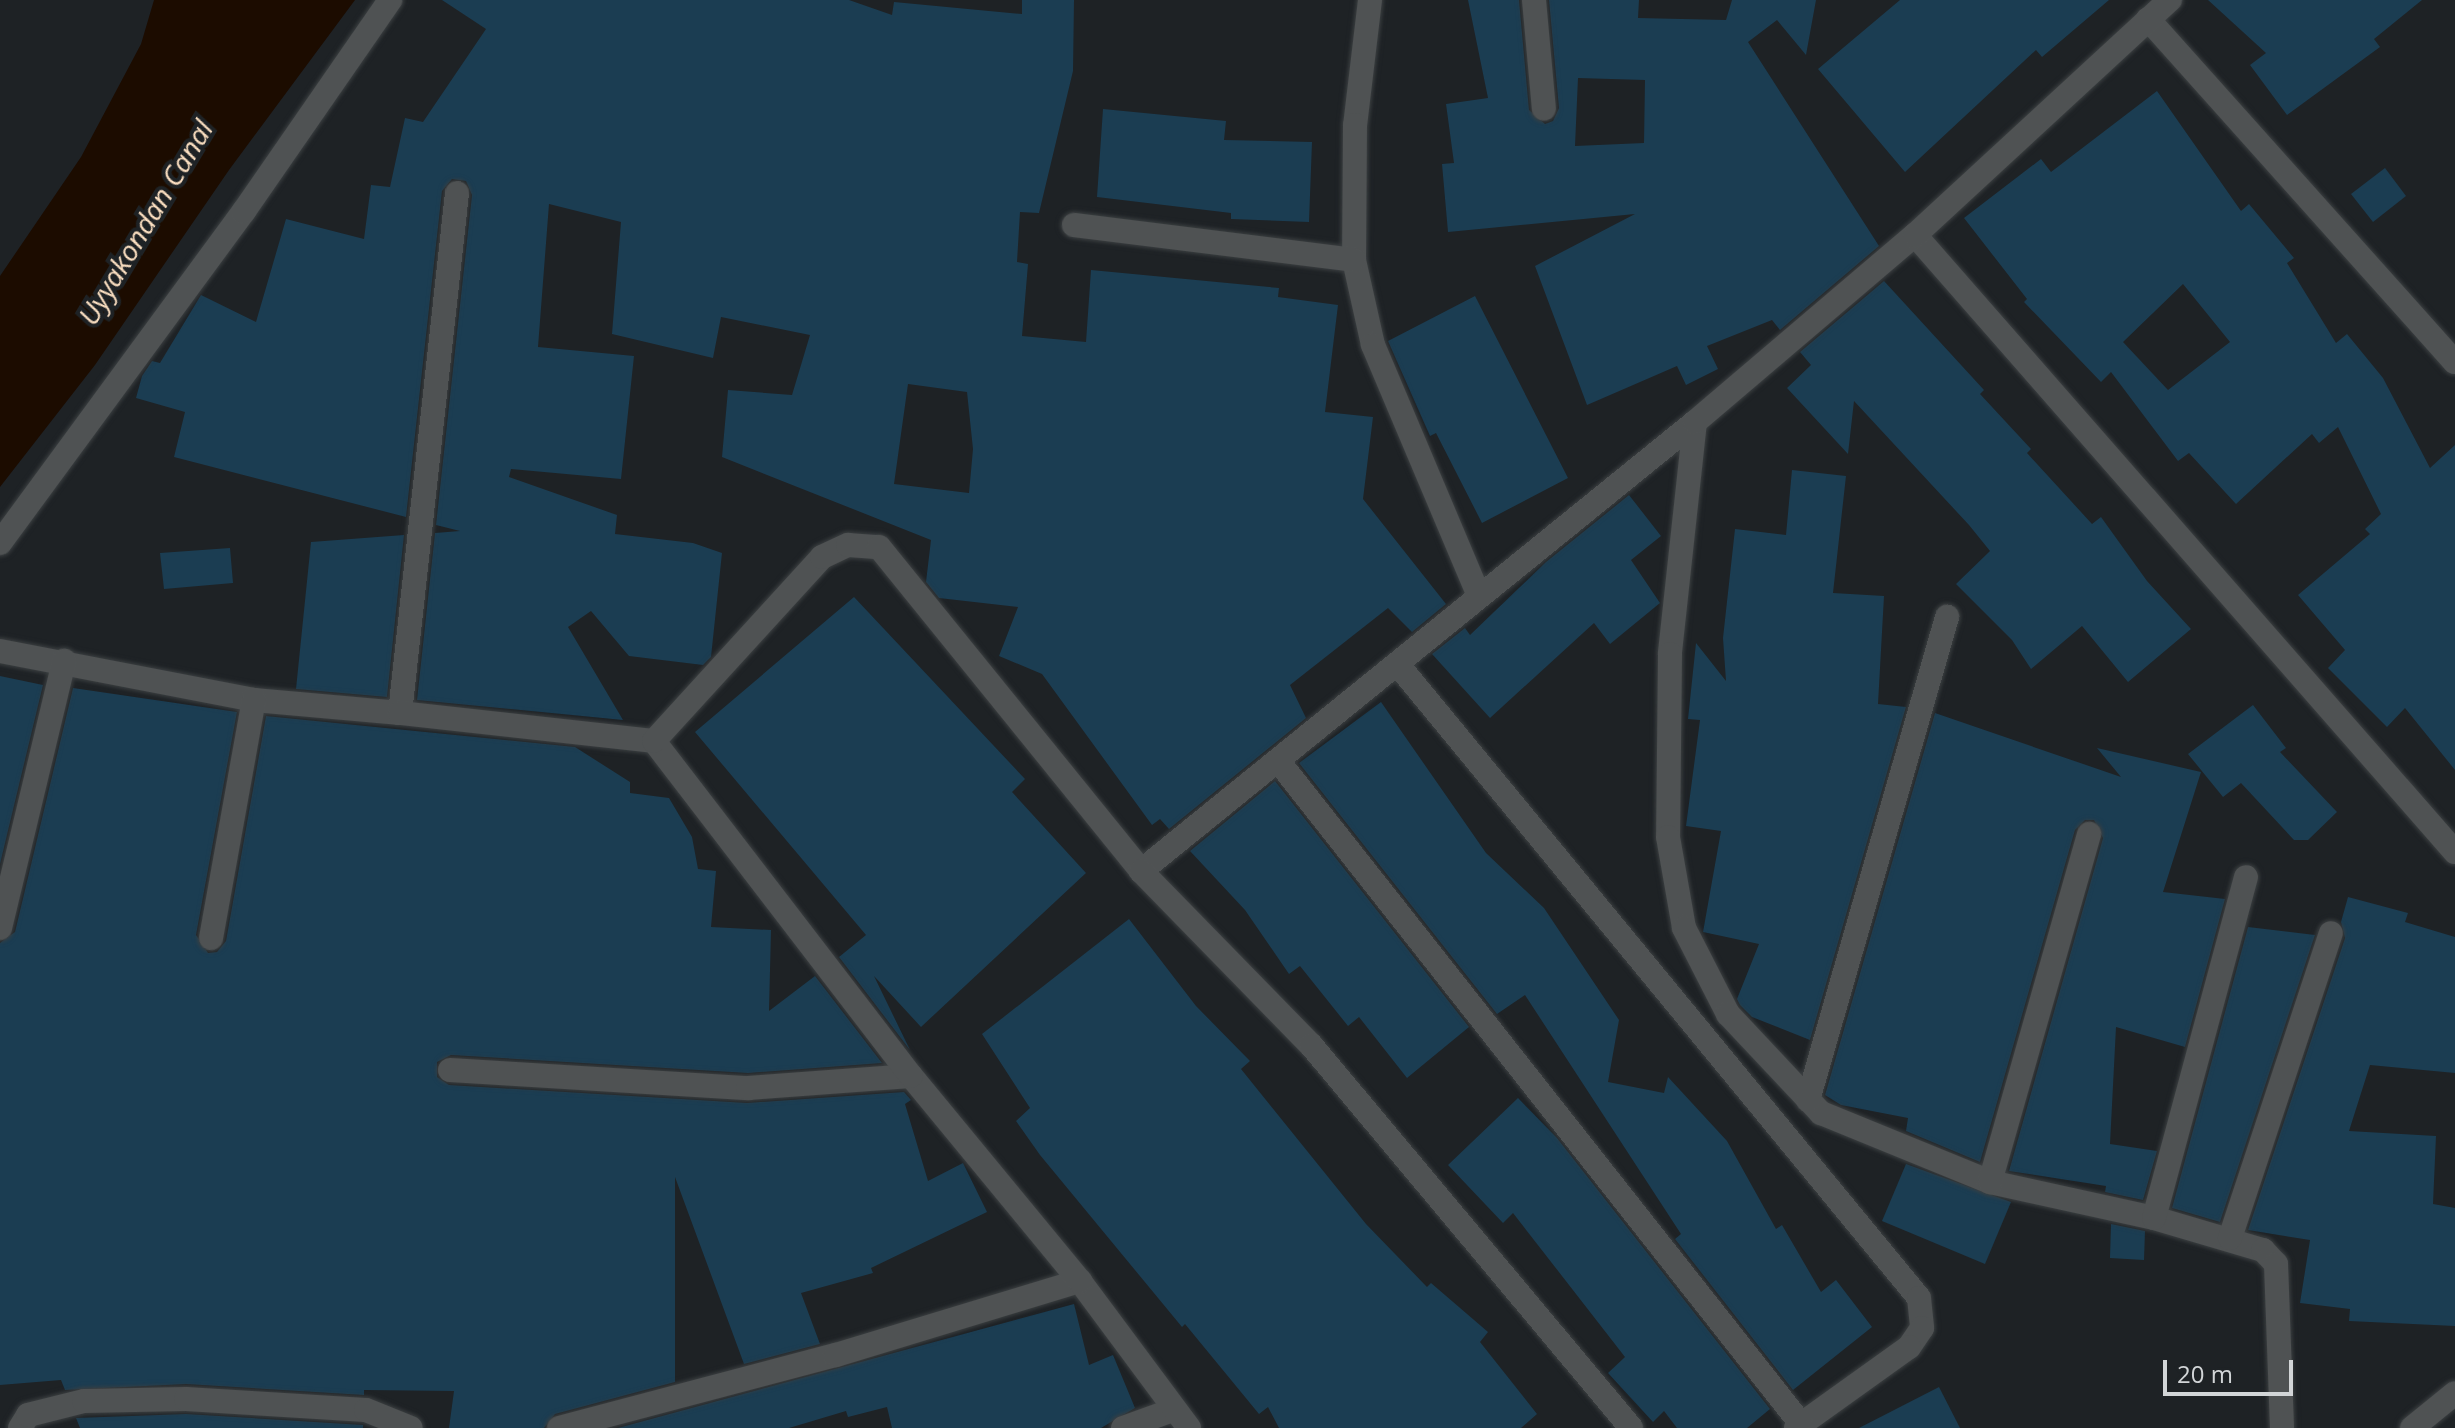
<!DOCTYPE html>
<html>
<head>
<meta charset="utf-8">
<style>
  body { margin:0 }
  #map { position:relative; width:2455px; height:1428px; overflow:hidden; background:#1e2225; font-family:"Open Sans",sans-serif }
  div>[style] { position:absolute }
  .water>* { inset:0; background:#1c0c00 }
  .building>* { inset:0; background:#1b3d52 }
  .roads { filter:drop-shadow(0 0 2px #3b3f41) drop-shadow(0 0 2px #3b3f41) }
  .street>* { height:24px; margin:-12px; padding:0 12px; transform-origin:12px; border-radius:12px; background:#4f5253 }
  span { translate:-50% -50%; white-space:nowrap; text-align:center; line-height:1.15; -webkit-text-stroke:8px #1e2225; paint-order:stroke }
  .water-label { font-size:28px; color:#fbdfc1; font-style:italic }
  .scale { position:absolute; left:2163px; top:1360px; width:130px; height:36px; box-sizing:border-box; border:4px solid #d2d5d7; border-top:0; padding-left:10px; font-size:24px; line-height:28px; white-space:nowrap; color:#d2d5d7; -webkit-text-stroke:6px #1e2225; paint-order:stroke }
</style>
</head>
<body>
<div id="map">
  <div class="water">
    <i style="clip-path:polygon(154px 0,355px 0,229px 170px,95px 365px,0 487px,0 276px,81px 157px,141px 44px)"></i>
  </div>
  <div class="building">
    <i style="clip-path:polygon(evenodd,442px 0,849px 0,892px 15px,894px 2px,1022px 14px,1022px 0,1074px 0,1073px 71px,1039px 213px,1020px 212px,1017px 262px,1028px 264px,1022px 336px,1086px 342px,1091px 270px,1279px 288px,1278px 297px,1338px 305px,1325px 412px,1373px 417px,1363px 499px,1446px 604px,1412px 632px,1388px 608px,1290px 685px,1306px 718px,1169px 829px,1160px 819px,1152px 825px,1042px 674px,999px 656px,1018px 607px,939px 598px,926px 582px,931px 540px,722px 457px,728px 390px,792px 395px,810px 335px,721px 317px,713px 358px,612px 334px,621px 222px,549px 204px,538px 347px,634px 356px,621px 479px,511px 469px,509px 477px,617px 515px,615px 534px,693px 543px,722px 553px,711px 657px,703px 665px,629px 656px,591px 611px,568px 627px,623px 720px,417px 700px,435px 533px,460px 531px,436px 525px,472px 195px,466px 181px,452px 179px,442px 191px,406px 517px,174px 457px,185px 412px,136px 398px,142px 376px,152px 361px,160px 363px,201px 295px,256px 322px,286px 219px,364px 239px,371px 185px,390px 187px,405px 118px,423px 122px,486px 29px,442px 0,908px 384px,967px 392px,973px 449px,969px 493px,894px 484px,908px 384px)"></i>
    <i style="clip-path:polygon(evenodd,1468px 0,1519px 0,1529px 110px,1545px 124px,1553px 121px,1559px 108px,1549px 0,1639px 0,1638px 18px,1726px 20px,1732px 0,1816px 0,1806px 55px,1777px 20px,1748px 42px,1879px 246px,1780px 330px,1772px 320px,1707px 346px,1718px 369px,1686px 385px,1677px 366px,1587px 405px,1535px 266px,1635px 214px,1448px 232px,1442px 164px,1454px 163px,1446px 104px,1488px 98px,1468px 0,1578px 78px,1645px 80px,1644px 143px,1575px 146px,1578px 78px)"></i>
    <i style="clip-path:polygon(1900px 0,2109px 0,2042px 57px,2036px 50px,1905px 172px,1818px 69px)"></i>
    <i style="clip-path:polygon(2208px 0,2422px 0,2374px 39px,2380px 47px,2287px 115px,2250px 65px,2266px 53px)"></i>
    <i style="clip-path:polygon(evenodd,2157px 91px,2241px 211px,2249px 204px,2294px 258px,2287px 263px,2336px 343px,2347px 334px,2383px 378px,2430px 468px,2455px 445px,2455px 770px,2405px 708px,2387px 727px,2328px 668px,2345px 650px,2298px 595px,2370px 534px,2365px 529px,2381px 514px,2338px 427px,2319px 443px,2312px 434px,2236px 504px,2189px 453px,2178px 461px,2111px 372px,2101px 382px,2024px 302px,2027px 299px,1964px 218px,2041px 159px,2051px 172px,2157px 91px,2183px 284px,2230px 342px,2168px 390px,2123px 342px,2183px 284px)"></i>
    <i style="clip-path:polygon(1103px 109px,1226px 121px,1224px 140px,1312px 142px,1309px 222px,1231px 219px,1231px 213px,1097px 197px)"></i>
    <i style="clip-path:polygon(2385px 168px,2406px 196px,2373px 222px,2351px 194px)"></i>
    <i style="clip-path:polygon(1884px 281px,1984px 390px,1980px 394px,2031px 449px,2027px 453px,2092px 524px,2101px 517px,2147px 581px,2191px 629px,2128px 682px,2082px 626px,2031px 669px,2012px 640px,1956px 584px,1990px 551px,1969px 525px,1854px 401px,1848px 454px,1787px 388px,1811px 365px,1800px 352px)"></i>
    <i style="clip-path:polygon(1475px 296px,1568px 478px,1482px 523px,1436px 433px,1430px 436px,1388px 341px)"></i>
    <i style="clip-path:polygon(1792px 470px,1846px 476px,1833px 593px,1884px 596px,1878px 704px,1906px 707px,1810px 1040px,1752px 1017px,1740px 1005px,1737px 999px,1759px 944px,1703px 932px,1721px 831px,1686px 826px,1700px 720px,1688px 719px,1696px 643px,1726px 681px,1723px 638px,1735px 529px,1786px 535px)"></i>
    <i style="clip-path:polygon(1629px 495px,1661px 536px,1631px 560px,1660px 603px,1610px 644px,1594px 623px,1490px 718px,1432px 654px,1465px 628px,1470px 635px,1546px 562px)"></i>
    <i style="clip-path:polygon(404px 535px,387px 697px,296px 689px,311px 542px)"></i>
    <i style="clip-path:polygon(230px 548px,233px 583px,164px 589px,160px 553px)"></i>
    <i style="clip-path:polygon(854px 597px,1025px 779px,1012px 792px,1086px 873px,921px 1027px,874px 976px,910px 1050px,839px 957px,866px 935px,695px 732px)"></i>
    <i style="clip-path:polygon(0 676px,43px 685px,0 864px)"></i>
    <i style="clip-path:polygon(73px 688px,237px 712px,196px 935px,208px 953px,217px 952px,226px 941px,266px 716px,575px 747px,630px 782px,630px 793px,669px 798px,692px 837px,698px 869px,716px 871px,711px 927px,771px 930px,769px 1011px,815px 976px,882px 1063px,748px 1073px,451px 1055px,437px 1062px,437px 1077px,449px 1085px,747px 1103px,904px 1092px,911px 1100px,905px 1104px,928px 1181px,963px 1163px,987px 1212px,871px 1268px,873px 1273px,801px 1293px,820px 1344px,744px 1364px,675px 1177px,675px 1382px,555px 1414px,544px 1428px,449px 1428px,454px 1391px,364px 1390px,364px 1395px,186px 1384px,65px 1390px,61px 1380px,0 1385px,0 943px,15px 932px)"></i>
    <i style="clip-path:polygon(1381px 702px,1486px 853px,1544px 908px,1619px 1020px,1608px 1082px,1664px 1093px,1668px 1077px,1727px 1141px,1776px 1229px,1782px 1225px,1821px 1292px,1836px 1280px,1872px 1327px,1793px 1390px,1675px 1239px,1681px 1234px,1525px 995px,1497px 1014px,1299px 763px)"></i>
    <i style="clip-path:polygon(2253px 705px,2286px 748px,2280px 752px,2337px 812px,2308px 840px,2294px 840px,2241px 783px,2223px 797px,2188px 754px)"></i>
    <i style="clip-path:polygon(1935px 713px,2121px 777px,2097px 748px,2201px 772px,2163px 892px,2225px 899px,2185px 1047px,2116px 1027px,2110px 1144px,2157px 1151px,2143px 1200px,2105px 1192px,2106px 1186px,2009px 1171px,2103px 838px,2094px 820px,2085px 820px,2075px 830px,1980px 1162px,1906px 1131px,1908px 1118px,1841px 1105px,1825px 1095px)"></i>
    <i style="clip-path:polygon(1275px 781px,1469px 1027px,1407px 1078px,1359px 1017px,1348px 1026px,1300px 966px,1289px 974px,1245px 910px,1190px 851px)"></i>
    <i style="clip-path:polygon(2348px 897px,2408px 913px,2405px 922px,2455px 937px,2455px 1073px,2370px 1065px,2349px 1131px,2436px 1136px,2433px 1204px,2455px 1208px,2455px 1326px,2349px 1321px,2350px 1309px,2300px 1303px,2310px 1240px,2248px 1230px,2345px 938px,2341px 922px)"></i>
    <i style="clip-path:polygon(1129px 919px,1196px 1006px,1250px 1061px,1241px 1069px,1366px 1224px,1427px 1287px,1431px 1283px,1488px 1332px,1480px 1342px,1537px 1414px,1521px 1428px,1279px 1428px,1268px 1407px,1259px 1414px,1185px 1324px,1182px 1327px,1040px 1155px,1016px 1121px,1030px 1108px,982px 1034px)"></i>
    <i style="clip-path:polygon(2248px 927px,2315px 935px,2220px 1222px,2172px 1208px)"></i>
    <i style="clip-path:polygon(1518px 1098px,1557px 1138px,1770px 1409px,1747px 1428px,1677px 1428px,1664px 1411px,1653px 1422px,1608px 1373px,1625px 1357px,1513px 1213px,1503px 1223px,1448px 1165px)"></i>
    <i style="clip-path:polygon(1906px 1164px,2011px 1202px,1985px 1264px,1882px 1221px)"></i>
    <i style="clip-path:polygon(2111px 1224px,2145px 1231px,2144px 1260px,2110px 1258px)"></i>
    <i style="clip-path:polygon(1074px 1304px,1089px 1365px,1113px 1355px,1135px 1408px,1101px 1428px,892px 1428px,887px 1407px,848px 1417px,846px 1411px,789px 1428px,618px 1428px)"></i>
    <i style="clip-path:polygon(1939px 1387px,1960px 1428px,1859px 1428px)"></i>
    <i style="clip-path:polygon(186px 1414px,363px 1425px,363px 1428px,80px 1428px,76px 1418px)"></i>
  </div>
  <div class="roads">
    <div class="street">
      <i style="left:1370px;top:0;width:126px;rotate:96.8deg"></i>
      <i style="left:1355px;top:125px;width:135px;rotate:90.4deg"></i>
      <i style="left:1354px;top:260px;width:87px;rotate:77.4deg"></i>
      <i style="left:1373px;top:345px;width:269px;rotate:67.1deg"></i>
      <i style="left:1534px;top:0;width:109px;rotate:84.8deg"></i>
      <i style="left:2148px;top:19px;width:460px;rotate:48.2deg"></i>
      <i style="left:1074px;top:225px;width:282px;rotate:7.1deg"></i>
      <i style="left:1915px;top:235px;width:820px;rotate:48.81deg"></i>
      <i style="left:1695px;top:422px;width:233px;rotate:96.2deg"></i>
      <i style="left:1670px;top:654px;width:183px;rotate:90.6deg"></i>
      <i style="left:1668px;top:837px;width:92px;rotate:80deg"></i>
      <i style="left:1684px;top:928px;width:97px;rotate:62.9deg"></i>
      <i style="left:1728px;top:1014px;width:136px;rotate:46.8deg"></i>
      <i style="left:1821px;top:1113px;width:183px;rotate:22.2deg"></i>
      <i style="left:1990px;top:1182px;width:168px;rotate:12.4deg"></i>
      <i style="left:2154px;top:1218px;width:114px;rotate:16.4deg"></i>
      <i style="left:2263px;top:1250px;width:19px;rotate:47deg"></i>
      <i style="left:2276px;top:1264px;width:164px;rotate:87.9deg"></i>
      <i style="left:0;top:543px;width:412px;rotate:-53.7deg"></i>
      <i style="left:244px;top:211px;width:257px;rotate:-55.3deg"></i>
      <i style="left:0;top:651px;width:259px;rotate:10.9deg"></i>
      <i style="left:254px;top:700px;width:147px;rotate:5.1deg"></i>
      <i style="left:400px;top:713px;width:523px;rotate:-83.74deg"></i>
      <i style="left:1399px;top:666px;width:818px;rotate:50.55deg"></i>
      <i style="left:1919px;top:1298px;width:30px;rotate:84deg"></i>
      <i style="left:1922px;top:1328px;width:23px;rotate:124deg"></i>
      <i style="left:1909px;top:1347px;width:139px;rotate:144.4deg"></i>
      <i style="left:400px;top:713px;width:256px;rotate:6.3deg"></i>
      <i style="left:1279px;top:762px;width:843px;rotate:51.74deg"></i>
      <i style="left:1141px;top:871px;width:713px;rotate:-39.02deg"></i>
      <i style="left:1695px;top:422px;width:289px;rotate:-40.4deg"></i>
      <i style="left:1915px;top:235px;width:347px;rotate:-42.7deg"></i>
      <i style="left:0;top:928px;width:275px;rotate:-76.5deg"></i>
      <i style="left:211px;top:938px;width:242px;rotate:-79.8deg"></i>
      <i style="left:450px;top:1070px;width:299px;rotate:3.5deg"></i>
      <i style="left:748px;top:1088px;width:163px;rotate:-4.2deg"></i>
      <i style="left:1808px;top:1100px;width:503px;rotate:-73.94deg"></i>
      <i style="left:1990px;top:1182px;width:362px;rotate:-74.1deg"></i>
      <i style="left:2154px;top:1218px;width:353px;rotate:-74.9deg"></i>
      <i style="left:2230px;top:1238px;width:321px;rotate:-71.7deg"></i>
      <i style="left:20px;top:1428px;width:15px;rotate:-58deg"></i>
      <i style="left:28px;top:1415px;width:58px;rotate:-14deg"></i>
      <i style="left:84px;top:1401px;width:102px;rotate:-1.1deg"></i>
      <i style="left:186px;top:1399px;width:180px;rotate:3.5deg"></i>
      <i style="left:366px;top:1410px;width:48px;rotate:21.8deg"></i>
      <i style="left:559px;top:1428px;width:286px;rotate:-14.8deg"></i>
      <i style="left:836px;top:1355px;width:255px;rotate:-16.9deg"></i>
      <i style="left:1123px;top:1428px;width:53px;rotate:-19.8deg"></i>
      <i style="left:1189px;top:1428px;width:183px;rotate:-126.6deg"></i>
      <i style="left:1080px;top:1281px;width:266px;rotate:-129.5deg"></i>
      <i style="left:911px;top:1076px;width:422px;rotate:-127.5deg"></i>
      <i style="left:654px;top:741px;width:249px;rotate:-47.6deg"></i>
      <i style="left:822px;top:557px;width:29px;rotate:-25deg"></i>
      <i style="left:848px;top:545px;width:31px;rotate:4deg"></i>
      <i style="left:879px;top:547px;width:417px;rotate:51deg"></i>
      <i style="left:1141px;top:871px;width:243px;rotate:45.7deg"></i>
      <i style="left:1311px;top:1045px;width:499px;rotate:50.1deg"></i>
      <i style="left:2412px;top:1428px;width:55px;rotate:-39.1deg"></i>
    </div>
  </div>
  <div class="water-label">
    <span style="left:145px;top:222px;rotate:-59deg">Uyyakondan Canal</span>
  </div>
  <div class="scale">20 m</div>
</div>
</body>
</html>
